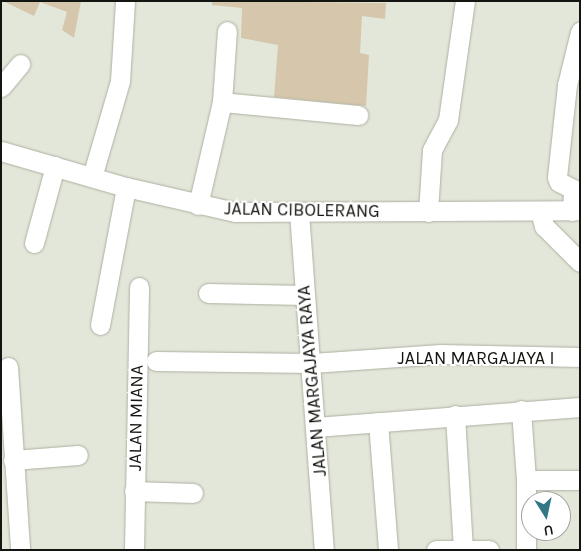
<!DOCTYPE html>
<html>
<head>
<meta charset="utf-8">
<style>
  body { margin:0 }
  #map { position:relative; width:581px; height:551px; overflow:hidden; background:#e3e7d9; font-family:Karla,sans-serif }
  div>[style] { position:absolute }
  .green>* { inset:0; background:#d6c6ab }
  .roads { filter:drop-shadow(0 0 1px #acb0a2) drop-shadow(0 0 1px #acb0a2) }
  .minor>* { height:19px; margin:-9.5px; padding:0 9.5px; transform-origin:9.5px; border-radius:9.5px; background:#fff }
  span { translate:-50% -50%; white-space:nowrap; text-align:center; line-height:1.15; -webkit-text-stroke:4px #fff; paint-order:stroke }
  .street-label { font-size:18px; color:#131510 }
  .frame { position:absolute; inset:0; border:2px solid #131510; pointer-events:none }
  .north { position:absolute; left:521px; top:491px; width:50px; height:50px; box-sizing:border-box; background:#fff; border:1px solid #a1a19f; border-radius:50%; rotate:170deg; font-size:14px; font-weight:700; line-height:20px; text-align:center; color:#131510 }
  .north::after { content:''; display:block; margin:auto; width:18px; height:22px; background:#337787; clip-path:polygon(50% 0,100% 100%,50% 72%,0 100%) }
</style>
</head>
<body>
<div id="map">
  <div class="green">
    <i style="clip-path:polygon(3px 1px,81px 1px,74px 38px,62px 30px,67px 12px,40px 2px,34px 16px)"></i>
    <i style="clip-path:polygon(212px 1px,386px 3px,385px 19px,362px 16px,360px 53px,369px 55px,366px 106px,274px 97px,278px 45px,241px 38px,242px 8px,212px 5px)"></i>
  </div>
  <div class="roads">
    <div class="minor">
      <i style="left:1px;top:87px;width:30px;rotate:-50deg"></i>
      <i style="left:222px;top:102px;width:71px;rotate:-86deg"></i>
      <i style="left:1px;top:151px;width:130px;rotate:16.1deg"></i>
      <i style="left:126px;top:187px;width:112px;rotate:12.9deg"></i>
      <i style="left:235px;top:212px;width:345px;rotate:-0.3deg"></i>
      <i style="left:92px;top:177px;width:100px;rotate:-73.7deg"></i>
      <i style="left:120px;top:81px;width:80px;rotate:-86.4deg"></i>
      <i style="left:198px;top:205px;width:106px;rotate:-76.9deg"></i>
      <i style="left:222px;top:102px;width:137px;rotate:5.5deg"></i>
      <i style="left:540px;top:211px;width:16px;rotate:75deg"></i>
      <i style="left:544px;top:226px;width:51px;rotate:45deg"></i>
      <i style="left:572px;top:211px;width:22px;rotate:-87deg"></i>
      <i style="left:573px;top:189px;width:16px;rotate:-153deg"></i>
      <i style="left:559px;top:182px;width:5px;rotate:-112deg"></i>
      <i style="left:557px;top:177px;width:93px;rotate:-83.8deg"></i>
      <i style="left:567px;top:85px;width:55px;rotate:-76.2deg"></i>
      <i style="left:299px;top:212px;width:339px;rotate:85.8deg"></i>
      <i style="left:428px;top:212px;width:62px;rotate:-86.3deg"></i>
      <i style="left:432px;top:150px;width:34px;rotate:-62deg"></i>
      <i style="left:448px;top:120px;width:120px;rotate:-81.9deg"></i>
      <i style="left:34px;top:243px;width:80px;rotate:-74.7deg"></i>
      <i style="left:208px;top:293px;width:96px;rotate:1.2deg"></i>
      <i style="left:100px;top:325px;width:140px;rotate:-79.3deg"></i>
      <i style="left:156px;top:361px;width:156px;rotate:0.7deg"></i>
      <i style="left:312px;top:363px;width:129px;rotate:-4deg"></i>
      <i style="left:441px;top:354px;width:139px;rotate:1.2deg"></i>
      <i style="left:8px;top:367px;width:183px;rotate:86.2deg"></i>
      <i style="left:521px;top:410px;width:70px;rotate:85.9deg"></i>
      <i style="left:526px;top:480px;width:70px;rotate:90deg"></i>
      <i style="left:455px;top:415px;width:134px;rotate:86.6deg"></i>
      <i style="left:378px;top:422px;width:128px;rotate:85.5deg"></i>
      <i style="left:315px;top:427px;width:266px;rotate:-4.3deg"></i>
      <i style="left:13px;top:460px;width:65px;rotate:-4.4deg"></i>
      <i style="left:526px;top:480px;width:54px"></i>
      <i style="left:134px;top:491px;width:59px;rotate:1.9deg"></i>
      <i style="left:134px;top:550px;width:263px;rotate:-88.9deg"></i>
      <i style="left:436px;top:550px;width:53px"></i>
    </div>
  </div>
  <div class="street-label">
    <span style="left:302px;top:210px;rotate:1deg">JALAN CIBOLERANG</span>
    <span style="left:476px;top:358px">JALAN MARGAJAYA I</span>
    <span style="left:312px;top:381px;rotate:-95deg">JALAN MARGAJAYA RAYA</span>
    <span style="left:136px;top:418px;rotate:-89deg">JALAN MIANA</span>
  </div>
  <div class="frame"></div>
  <div class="north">U</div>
</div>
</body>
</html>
